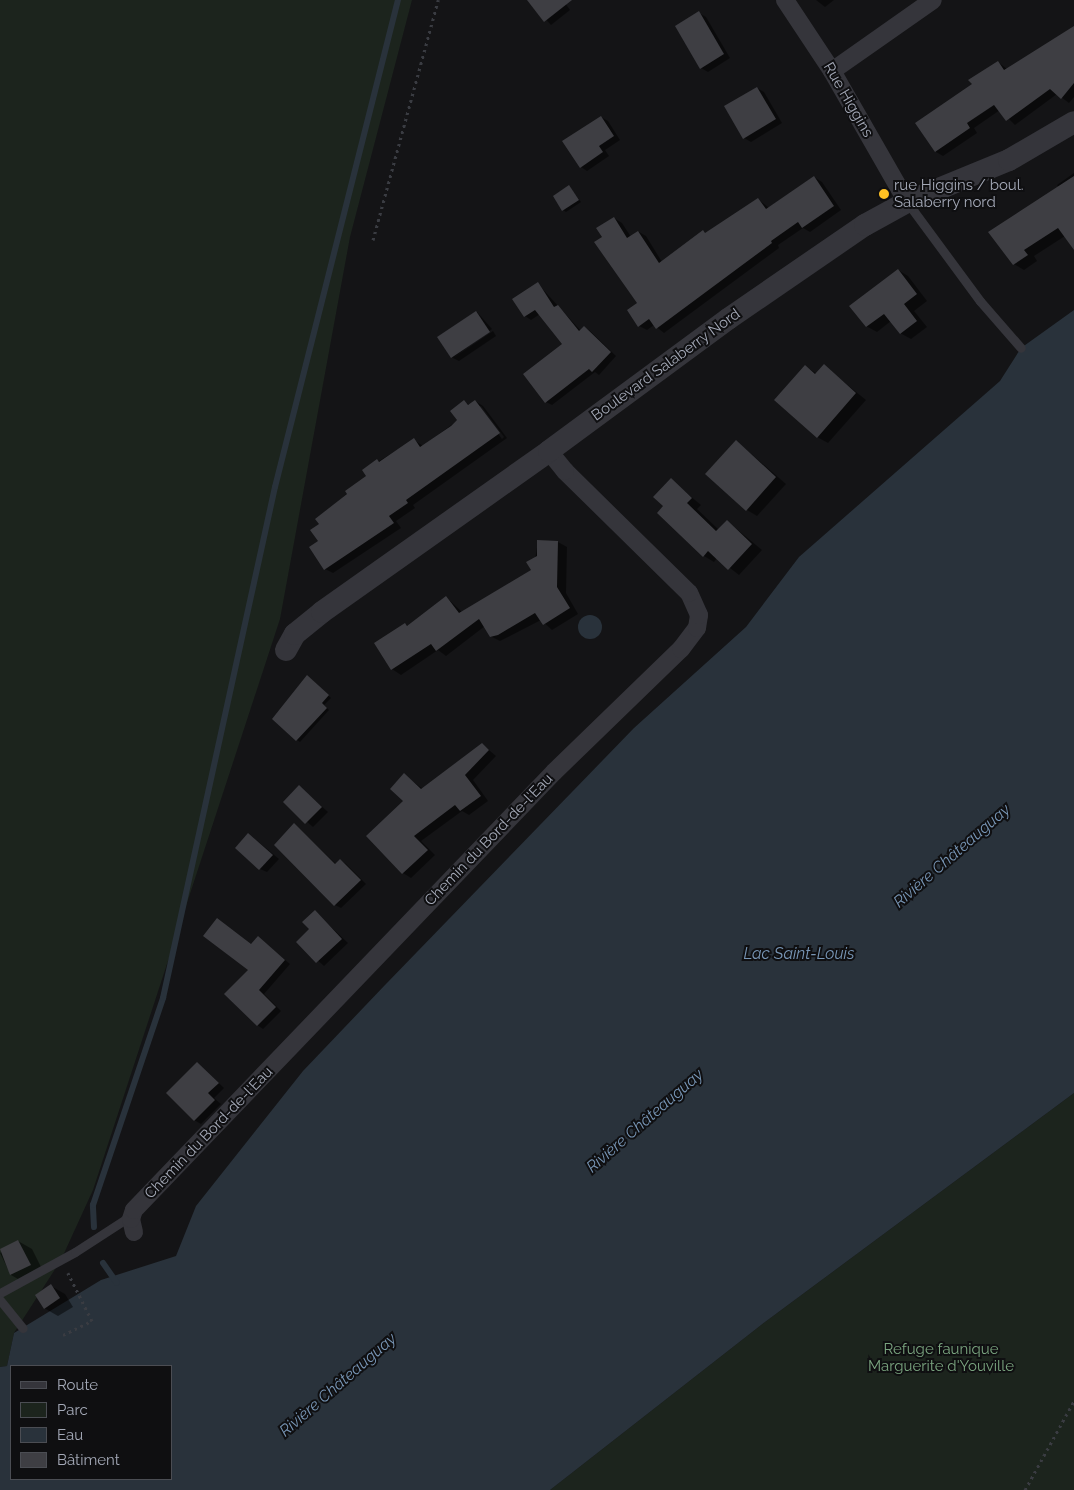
<!DOCTYPE html>
<html>
<head>
<meta charset="utf-8">
<style>
  body { margin:0 }
  #map { position:relative; width:1074px; height:1490px; overflow:hidden; background:#141416; font-family:Raleway,sans-serif }
  div>[style] { position:absolute }
  .green>* { inset:0; background:#1c241d }
  .water>* { inset:0; background:#29323b }
  .round { border-radius:50% }
  .shadow>* { inset:0; background:#0007 }
  .stream>* { height:6px; margin:-3px; padding:0 3px; transform-origin:3px; border-radius:3px; background:#29323b }
  .building>* { inset:0; background:#3e3e43 }
  .path>* { height:3px; margin-top:-1.5px; transform-origin:0; background:repeating-linear-gradient(90deg,#3a3c42 0 2.5px,transparent 0 6.5px) }
  .service>* { height:9px; margin:-4.5px; padding:0 4.5px; transform-origin:4.5px; border-radius:4.5px; background:#35353b }
  .minor>* { height:18px; margin:-9px; padding:0 9px; transform-origin:9px; border-radius:9px; background:#35353b }
  .tertiary>* { height:22px; margin:-11px; padding:0 11px; transform-origin:11px; border-radius:11px; background:#35353b }
  .dots>* { width:14px; height:14px; translate:-50% -50%; box-sizing:border-box; border:2px solid #0f0f11; border-radius:50% }
  span { translate:-50% -50%; white-space:nowrap; text-align:center; line-height:1.15; -webkit-text-stroke:4px #0f0f11; paint-order:stroke }
  .street-label { font-size:15px; color:#a4a9b7 }
  .poi-label { font-size:15px; color:#a4a9b7 }
  .left { translate:0 -50%; text-align:left }
  .park-label { font-size:15px; color:#7aa47f }
  .water-label { font-size:16px; color:#7896b6; font-style:italic }
  .legend { position:absolute; left:10px; top:1365px; width:162px; height:115px; box-sizing:border-box; background:#0f0f11; border:1px solid #4b4d53; margin:0; padding:6px 9px; list-style:none; font-size:15px; color:#a4a9b7 }
  .legend li { display:flex; align-items:center; gap:10px; height:25px }
  .legend b { width:25px; border:1px solid #4b4d53 }
</style>
</head>
<body>
<div id="map">
  <div class="green">
    <i style="clip-path:polygon(0 0,412px 0,350px 237px,280px 619px,93px 1190px,61px 1260px,14px 1333px,7px 1366px,0 1367px)"></i>
    <i style="clip-path:polygon(1074px 1093px,1074px 1490px,550px 1490px,765px 1322px)"></i>
  </div>
  <div class="water">
    <i style="clip-path:polygon(evenodd,1074px 310px,1074px 1093px,765px 1322px,550px 1490px,0 1490px,0 1367px,7px 1366px,14px 1333px,101px 1280px,176px 1256px,196px 1206px,303px 1071px,385px 985px,634px 728px,746px 627px,799px 557px,1000px 381px,1021px 348px,1074px 310px,11px 1366px,171px 1366px,171px 1479px,11px 1479px,11px 1366px)"></i>
    <i class="round" style="left:578px;top:615px;width:24px;height:24px"></i>
  </div>
  <div class="shadow">
    <i style="clip-path:polygon(528px 0,563px 0,570px 10px,551px 25px)"></i>
    <i style="clip-path:polygon(816px 0,834px 0,825px 7px)"></i>
    <i style="clip-path:polygon(699px 13px,706px 17px,730px 58px,708px 72px,701px 68px)"></i>
    <i style="clip-path:polygon(1074px 28px,1074px 97px,1069px 103px,1057px 94px,1015px 125px,1000px 110px,974px 128px,977px 133px,943px 156px,936px 152px,917px 124px,973px 85px,998px 62px,1007px 69px)"></i>
    <i style="clip-path:polygon(757px 88px,764px 92px,782px 123px,751px 142px,744px 138px)"></i>
    <i style="clip-path:polygon(601px 117px,608px 121px,620px 140px,605px 150px,609px 156px,587px 171px,581px 167px)"></i>
    <i style="clip-path:polygon(1074px 173px,1074px 248px,1065px 236px,1034px 256px,1037px 261px,1024px 270px,1014px 264px,1059px 188px,1057px 185px)"></i>
    <i style="clip-path:polygon(814px 177px,822px 182px,841px 210px,810px 232px,803px 228px,778px 245px,779px 248px,664px 333px,654px 325px,647px 330px,639px 326px,639px 303px,603px 237px,614px 218px,622px 223px,631px 237px,639px 232px,646px 236px,662px 262px,703px 232px,706px 234px,758px 199px,769px 208px)"></i>
    <i style="clip-path:polygon(569px 187px,581px 202px,566px 212px,563px 210px)"></i>
    <i style="clip-path:polygon(898px 270px,908px 276px,927px 301px,914px 311px,927px 327px,911px 339px,900px 333px,891px 321px,877px 332px,866px 326px)"></i>
    <i style="clip-path:polygon(538px 284px,581px 331px,584px 327px,590px 331px,616px 356px,599px 375px,595px 372px,552px 405px,546px 402px,564px 344px,540px 314px,531px 320px,525px 316px)"></i>
    <i style="clip-path:polygon(477px 312px,492px 329px,453px 358px,452px 357px)"></i>
    <i style="clip-path:polygon(493px 331px,496px 336px,459px 361px,453px 358px)"></i>
    <i style="clip-path:polygon(805px 366px,817px 374px,824px 366px,866px 400px,828px 443px,817px 437px)"></i>
    <i style="clip-path:polygon(evenodd,475px 401px,483px 406px,507px 438px,413px 505px,415px 508px,396px 521px,401px 528px,333px 573px,325px 569px,320px 541px,321px 524px,317px 519px,368px 476px,364px 470px,414px 440px,423px 446px,458px 420px,464px 402px,470px 405px,475px 401px,478px 406px,481px 406px,504px 437px,502px 439px,478px 406px)"></i>
    <i style="clip-path:polygon(736px 441px,786px 484px,757px 516px,747px 510px)"></i>
    <i style="clip-path:polygon(671px 480px,701px 505px,697px 509px,719px 530px,727px 521px,762px 550px,739px 575px,717px 558px,714px 562px,704px 556px,665px 506px)"></i>
    <i style="clip-path:polygon(538px 542px,558px 542px,567px 547px,566px 593px,578px 614px,552px 630px,541px 620px,500px 641px,490px 636px,485px 626px,446px 656px,438px 650px,401px 675px,392px 669px,376px 644px,405px 624px,408px 626px,446px 597px,462px 612px,533px 571px)"></i>
    <i style="clip-path:polygon(310px 678px,331px 698px,324px 705px,329px 710px,300px 742px,297px 740px)"></i>
    <i style="clip-path:polygon(483px 745px,496px 756px,473px 780px,488px 801px,469px 815px,462px 811px,421px 841px,435px 855px,411px 878px,403px 873px,404px 775px,423px 789px)"></i>
    <i style="clip-path:polygon(300px 787px,328px 812px,313px 827px,284px 802px)"></i>
    <i style="clip-path:polygon(294px 824px,336px 864px,340px 860px,346px 864px,366px 884px,341px 908px,335px 905px)"></i>
    <i style="clip-path:polygon(249px 834px,279px 859px,267px 872px,260px 869px)"></i>
    <i style="clip-path:polygon(315px 912px,348px 943px,324px 966px,297px 942px,311px 929px)"></i>
    <i style="clip-path:polygon(258px 938px,290px 964px,264px 994px,281px 1011px,263px 1029px,257px 1025px,252px 945px)"></i>
    <i style="clip-path:polygon(198px 1063px,224px 1088px,214px 1098px,221px 1104px,201px 1124px,194px 1120px)"></i>
    <i style="clip-path:polygon(18px 1241px,32px 1249px,44px 1273px,25px 1283px,11px 1275px,0 1253px)"></i>
    <i style="clip-path:polygon(51px 1286px,65px 1294px,73px 1307px,58px 1316px,44px 1308px)"></i>
  </div>
  <div class="stream">
    <i style="left:94px;top:1227px;width:22px;rotate:-93deg"></i>
    <i style="left:93px;top:1205px;width:219px;rotate:-71.3deg"></i>
    <i style="left:163px;top:998px;width:523px;rotate:-77.64deg"></i>
    <i style="left:275px;top:487px;width:502px;rotate:-75.83deg"></i>
    <i style="left:103px;top:1263px;width:24px;rotate:55deg"></i>
  </div>
  <div class="building">
    <i style="clip-path:polygon(527px 0,572px 0,544px 22px)"></i>
    <i style="clip-path:polygon(699px 11px,724px 54px,700px 69px,675px 26px)"></i>
    <i style="clip-path:polygon(1074px 26px,1074px 83px,1061px 99px,1050px 89px,1006px 121px,994px 105px,967px 123px,970px 128px,935px 152px,915px 123px,972px 84px,968px 80px,998px 61px,1004px 70px)"></i>
    <i style="clip-path:polygon(757px 87px,776px 119px,743px 139px,724px 106px)"></i>
    <i style="clip-path:polygon(601px 116px,614px 136px,599px 146px,603px 152px,580px 168px,562px 141px)"></i>
    <i style="clip-path:polygon(814px 176px,834px 206px,802px 228px,798px 222px,771px 241px,772px 243px,656px 329px,649px 319px,638px 327px,627px 310px,637px 303px,594px 242px,602px 237px,596px 228px,614px 217px,627px 238px,638px 231px,659px 263px,703px 230px,705px 233px,758px 198px,766px 209px)"></i>
    <i style="clip-path:polygon(1074px 176px,1074px 250px,1058px 228px,1024px 250px,1028px 255px,1013px 265px,988px 232px)"></i>
    <i style="clip-path:polygon(569px 185px,579px 200px,562px 211px,553px 196px)"></i>
    <i style="clip-path:polygon(898px 269px,917px 294px,904px 304px,917px 321px,900px 334px,884px 314px,866px 327px,849px 306px)"></i>
    <i style="clip-path:polygon(538px 282px,554px 307px,558px 305px,579px 331px,584px 326px,611px 352px,592px 372px,589px 369px,545px 403px,523px 374px,562px 344px,535px 310px,524px 317px,512px 299px)"></i>
    <i style="clip-path:polygon(476px 311px,490px 332px,451px 358px,437px 337px)"></i>
    <i style="clip-path:polygon(824px 364px,856px 393px,817px 438px,774px 400px,805px 365px,815px 374px)"></i>
    <i style="clip-path:polygon(464px 400px,468px 405px,475px 400px,500px 433px,406px 500px,408px 503px,389px 516px,394px 523px,324px 570px,309px 547px,318px 541px,310px 530px,319px 524px,315px 519px,347px 494px,345px 491px,366px 476px,362px 470px,377px 459px,379px 462px,414px 438px,420px 447px,451px 426px,457px 420px,450px 411px)"></i>
    <i style="clip-path:polygon(736px 440px,776px 477px,746px 511px,705px 474px)"></i>
    <i style="clip-path:polygon(671px 478px,692px 498px,687px 503px,716px 531px,727px 520px,752px 544px,728px 570px,708px 551px,703px 557px,657px 513px,663px 506px,653px 497px)"></i>
    <i style="clip-path:polygon(537px 540px,558px 541px,557px 587px,570px 608px,543px 625px,535px 613px,498px 635px,490px 637px,479px 619px,436px 651px,431px 644px,391px 670px,374px 643px,405px 623px,407px 626px,446px 596px,459px 613px,531px 570px,526px 562px,537px 556px)"></i>
    <i style="clip-path:polygon(307px 675px,329px 695px,322px 703px,327px 708px,296px 741px,272px 719px)"></i>
    <i style="clip-path:polygon(482px 743px,489px 750px,465px 775px,481px 796px,460px 811px,455px 805px,414px 836px,428px 850px,402px 874px,366px 836px,403px 801px,390px 789px,404px 773px,421px 789px)"></i>
    <i style="clip-path:polygon(299px 785px,322px 807px,305px 824px,283px 802px)"></i>
    <i style="clip-path:polygon(294px 823px,335px 864px,340px 859px,361px 880px,334px 906px,274px 845px)"></i>
    <i style="clip-path:polygon(248px 833px,273px 855px,259px 870px,235px 848px)"></i>
    <i style="clip-path:polygon(315px 910px,342px 939px,316px 963px,296px 942px,309px 929px,302px 922px)"></i>
    <i style="clip-path:polygon(217px 918px,251px 944px,258px 936px,285px 960px,259px 990px,276px 1007px,257px 1026px,224px 994px,248px 970px,203px 936px)"></i>
    <i style="clip-path:polygon(197px 1062px,219px 1083px,208px 1093px,215px 1100px,194px 1121px,166px 1093px)"></i>
    <i style="clip-path:polygon(18px 1240px,31px 1265px,10px 1275px,0 1249px)"></i>
    <i style="clip-path:polygon(51px 1284px,60px 1298px,44px 1309px,35px 1295px)"></i>
  </div>
  <div class="path">
    <i style="left:373px;top:240px;width:249px;rotate:-74.8deg"></i>
    <i style="left:63px;top:1335px;width:32px;rotate:-26deg"></i>
    <i style="left:92px;top:1321px;width:54px;rotate:-116.6deg"></i>
    <i style="left:1025px;top:1490px;width:102px;rotate:-61.2deg"></i>
  </div>
  <div class="service">
    <i style="left:907px;top:202px;width:123px;rotate:53.6deg"></i>
    <i style="left:980px;top:301px;width:62px;rotate:48.9deg"></i>
    <i style="left:0;top:1293px;width:85px;rotate:-28.7deg"></i>
    <i style="left:75px;top:1252px;width:68px;rotate:-33deg"></i>
    <i style="left:0;top:1300px;width:36px;rotate:51deg"></i>
  </div>
  <div class="minor">
    <i style="left:785px;top:0;width:85px;rotate:56.5deg"></i>
    <i style="left:832px;top:71px;width:151px;rotate:60.2deg"></i>
    <i style="left:832px;top:71px;width:123px;rotate:-35.1deg"></i>
    <i style="left:134px;top:1232px;width:13px;rotate:-103deg"></i>
    <i style="left:131px;top:1219px;width:9px;rotate:-72deg"></i>
    <i style="left:134px;top:1210px;width:607px;rotate:-46.2deg"></i>
    <i style="left:554px;top:772px;width:177px;rotate:-44.1deg"></i>
    <i style="left:681px;top:649px;width:26px;rotate:-53deg"></i>
    <i style="left:697px;top:628px;width:13px;rotate:-81deg"></i>
    <i style="left:699px;top:615px;width:24px;rotate:-114deg"></i>
    <i style="left:689px;top:593px;width:174px;rotate:-135.5deg"></i>
    <i style="left:565px;top:471px;width:26px;rotate:-129deg"></i>
  </div>
  <div class="tertiary">
    <i style="left:286px;top:650px;width:18px;rotate:-61deg"></i>
    <i style="left:295px;top:634px;width:35px;rotate:-39deg"></i>
    <i style="left:322px;top:612px;width:278px;rotate:-35.3deg"></i>
    <i style="left:549px;top:451px;width:222px;rotate:-36.4deg"></i>
    <i style="left:728px;top:319px;width:166px;rotate:-34.5deg"></i>
    <i style="left:865px;top:225px;width:48px;rotate:-28.7deg"></i>
    <i style="left:907px;top:202px;width:110px;rotate:-22.4deg"></i>
    <i style="left:1009px;top:160px;width:75px;rotate:-30.3deg"></i>
  </div>
  <div class="dots">
    <i style="left:884px;top:194px;background:#ffc123"></i>
  </div>
  <div class="street-label">
    <span style="left:848px;top:100px;rotate:60deg">Rue Higgins</span>
    <span style="left:666px;top:365px;rotate:-36deg">Boulevard Salaberry Nord</span>
    <span style="left:489px;top:840px;rotate:-46deg">Chemin du Bord-de-l'Eau</span>
    <span style="left:209px;top:1133px;rotate:-46deg">Chemin du Bord-de-l'Eau</span>
  </div>
  <div class="poi-label">
    <span class="left" style="left:894px;top:194px">rue Higgins / boul.<br>Salaberry nord</span>
  </div>
  <div class="park-label">
    <span style="left:941px;top:1358px">Refuge faunique<br>Marguerite d'Youville</span>
  </div>
  <div class="water-label">
    <span style="left:952px;top:856px;rotate:-41deg">Rivière Châteauguay</span>
    <span style="left:799px;top:954px">Lac Saint-Louis</span>
    <span style="left:645px;top:1121px;rotate:-41deg">Rivière Châteauguay</span>
    <span style="left:338px;top:1385px;rotate:-41deg">Rivière Châteauguay</span>
  </div>
  <ul class="legend">
  <li><b style="height:6px;background:#35353b"></b>Route</li>
  <li><b style="height:14px;background:#1c241d"></b>Parc</li>
  <li><b style="height:14px;background:#29323b"></b>Eau</li>
  <li><b style="height:14px;background:#3e3e43"></b>Bâtiment</li>
  </ul>
</div>
</body>
</html>
